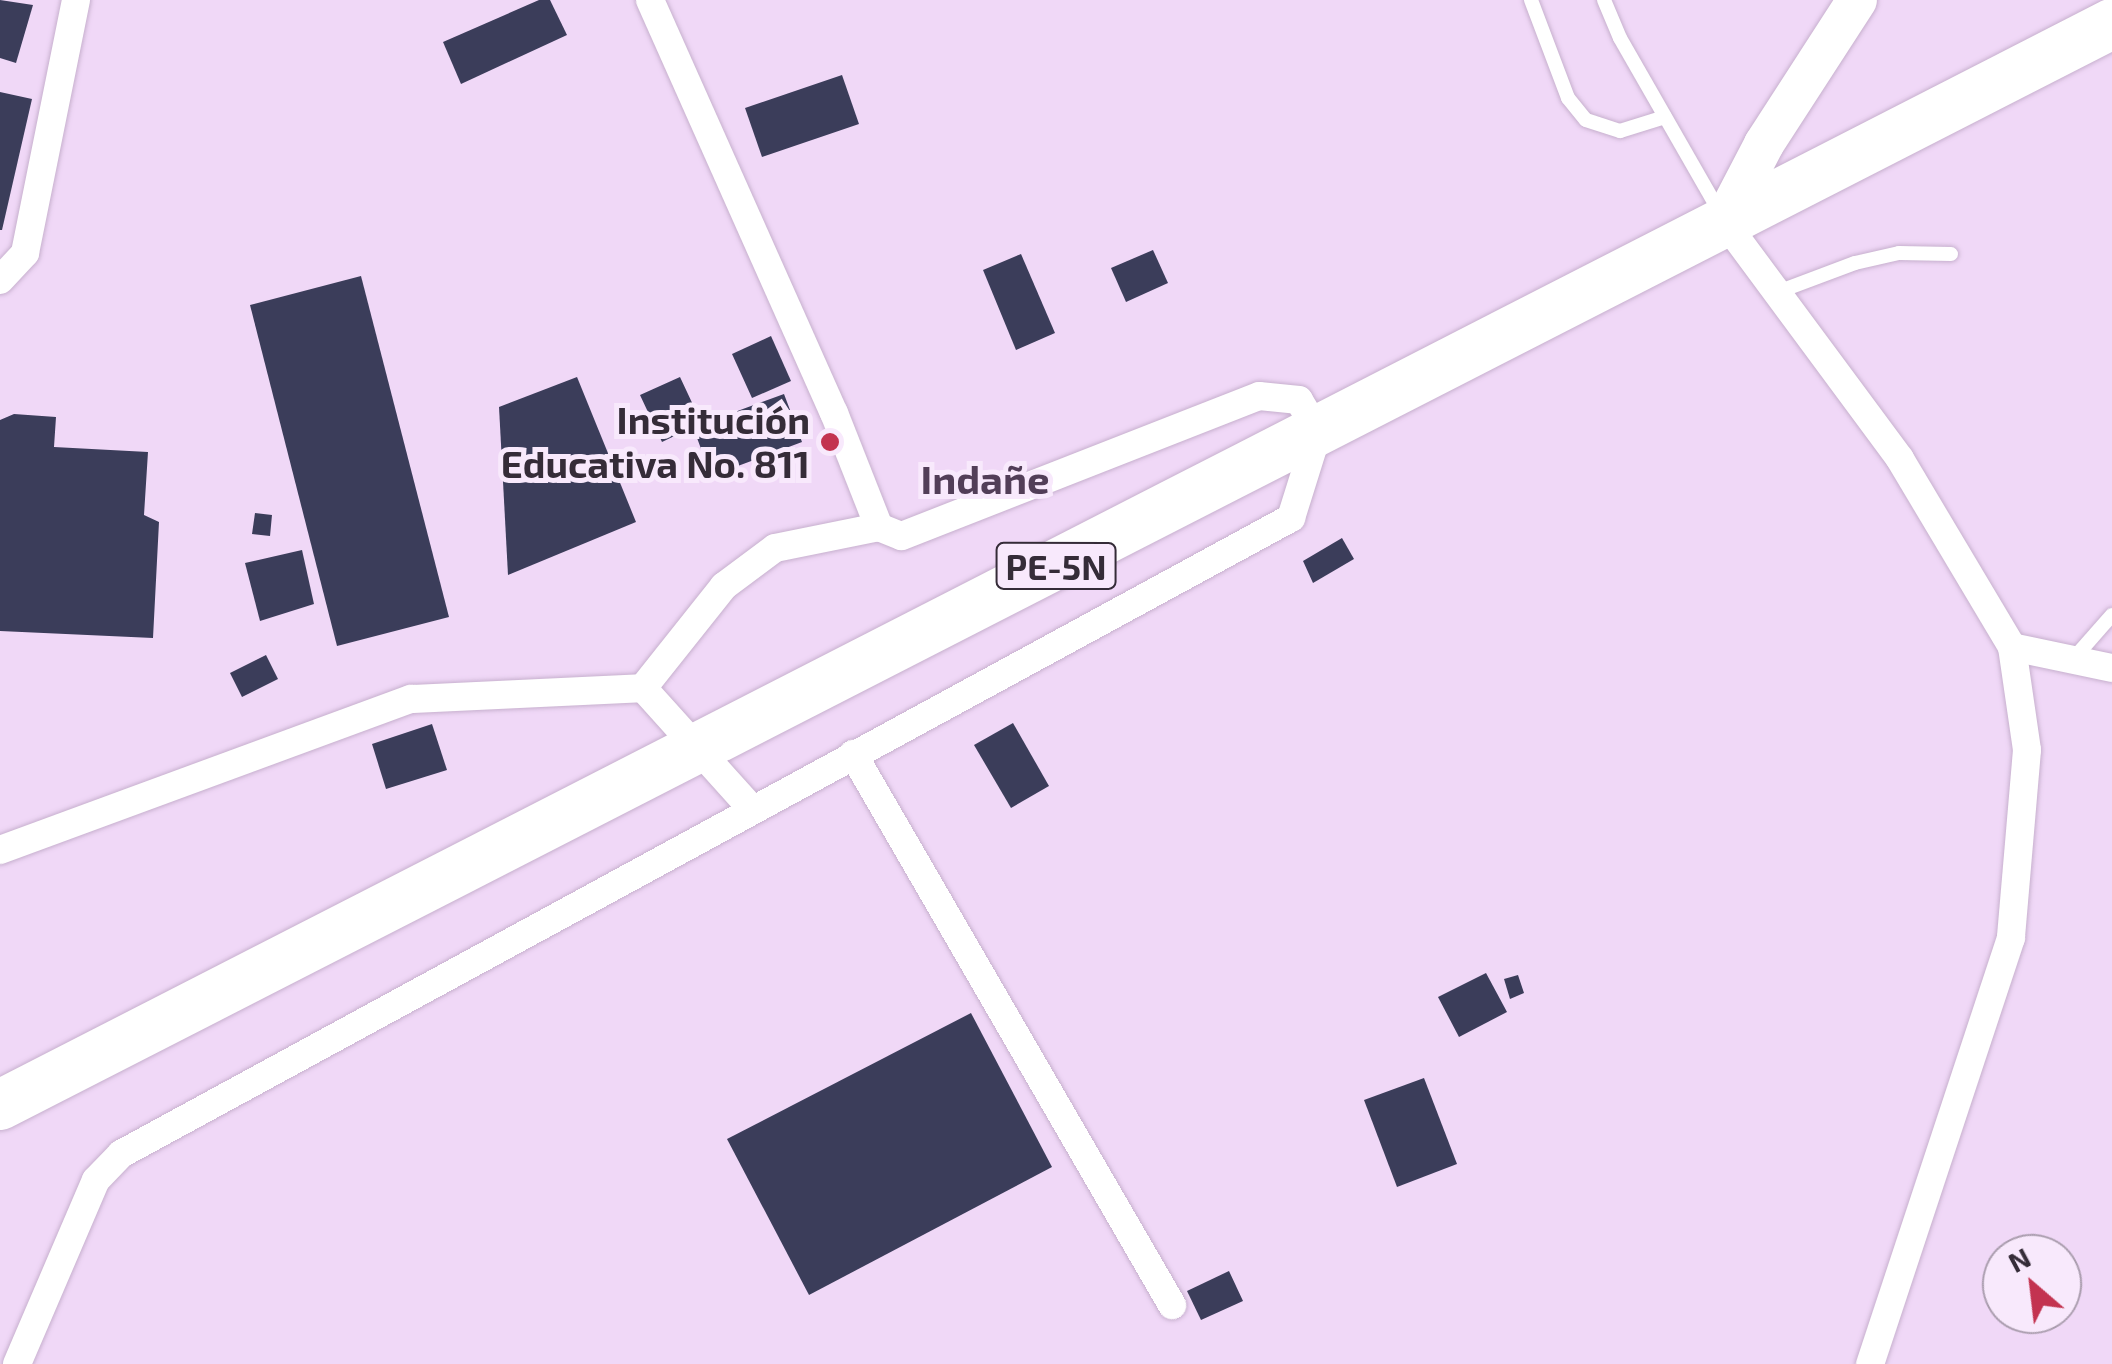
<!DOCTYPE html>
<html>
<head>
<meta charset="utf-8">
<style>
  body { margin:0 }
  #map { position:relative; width:2112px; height:1364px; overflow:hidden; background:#f0d8f7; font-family:"Exo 2",sans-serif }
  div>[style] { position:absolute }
  .building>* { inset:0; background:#3b3d5a }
  .roads { filter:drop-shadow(0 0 2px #c7b0ce) drop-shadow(0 0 2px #c7b0ce) }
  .lane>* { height:14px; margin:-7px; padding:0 7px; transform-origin:7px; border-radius:7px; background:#fff }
  .street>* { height:28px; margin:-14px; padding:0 14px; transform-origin:14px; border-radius:14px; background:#fff }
  .secondary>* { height:40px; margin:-20px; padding:0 20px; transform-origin:20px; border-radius:20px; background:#fff }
  .highway>* { height:50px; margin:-25px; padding:0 25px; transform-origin:25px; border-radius:25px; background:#fff }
  .dots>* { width:28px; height:28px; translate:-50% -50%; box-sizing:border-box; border:5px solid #f8e9fc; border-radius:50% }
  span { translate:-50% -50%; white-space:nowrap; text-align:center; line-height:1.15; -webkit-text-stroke:10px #f8e9fc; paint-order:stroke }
  .shield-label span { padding:2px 8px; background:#f8e9fc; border:2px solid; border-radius:8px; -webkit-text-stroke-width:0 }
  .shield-label { font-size:35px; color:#352c38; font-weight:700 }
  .poi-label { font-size:38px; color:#352c38; font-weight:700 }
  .right { translate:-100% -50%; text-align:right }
  .neighbourhood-label { font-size:40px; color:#523e58; font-weight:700 }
  .north { position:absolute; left:1982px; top:1234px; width:100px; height:100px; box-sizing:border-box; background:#f8e9fc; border:2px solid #aa9dae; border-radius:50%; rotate:332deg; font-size:28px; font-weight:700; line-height:40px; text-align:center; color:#352c38 }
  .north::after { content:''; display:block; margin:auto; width:35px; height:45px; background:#c33350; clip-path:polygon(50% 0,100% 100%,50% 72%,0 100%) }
</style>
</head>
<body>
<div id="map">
  <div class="building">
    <i style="clip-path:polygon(0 0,33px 5px,16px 63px,0 58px)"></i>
    <i style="clip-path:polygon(539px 0,550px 0,567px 35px,461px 84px,443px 42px)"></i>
    <i style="clip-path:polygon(842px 75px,859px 124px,762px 157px,745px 108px)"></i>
    <i style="clip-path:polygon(0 92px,32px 99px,2px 230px,0 230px)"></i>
    <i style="clip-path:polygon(1153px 250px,1168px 283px,1126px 302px,1111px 268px)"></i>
    <i style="clip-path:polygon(1021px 254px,1055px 333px,1016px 350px,983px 270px)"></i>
    <i style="clip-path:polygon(361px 276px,449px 617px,337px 646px,250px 305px)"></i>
    <i style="clip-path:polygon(771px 336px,791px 381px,752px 398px,732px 354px)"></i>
    <i style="clip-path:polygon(577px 377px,636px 522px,508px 575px,499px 407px)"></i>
    <i style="clip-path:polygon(680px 377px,702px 424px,784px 394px,802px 442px,711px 476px,693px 427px,662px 442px,640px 395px)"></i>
    <i style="clip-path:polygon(14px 414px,56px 417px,54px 447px,148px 452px,144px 515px,159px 522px,153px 638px,0 631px,0 420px)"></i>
    <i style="clip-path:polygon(255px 513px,272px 515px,270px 536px,252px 534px)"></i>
    <i style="clip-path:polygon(1342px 538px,1354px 559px,1313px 583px,1303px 561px)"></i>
    <i style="clip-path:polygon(302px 550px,314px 604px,260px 621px,245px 563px)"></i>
    <i style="clip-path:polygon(266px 655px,278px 679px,242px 697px,230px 673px)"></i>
    <i style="clip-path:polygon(1013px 723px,1049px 786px,1011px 808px,974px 745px)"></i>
    <i style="clip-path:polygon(432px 724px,447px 770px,386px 789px,372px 744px)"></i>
    <i style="clip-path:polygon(1486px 973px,1507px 1012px,1459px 1037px,1438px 997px)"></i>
    <i style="clip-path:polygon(1518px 975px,1524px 993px,1510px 999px,1504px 979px)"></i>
    <i style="clip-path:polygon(971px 1013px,1052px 1167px,809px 1295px,727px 1139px)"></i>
    <i style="clip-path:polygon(1424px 1078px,1457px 1164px,1397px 1187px,1364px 1100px)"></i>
    <i style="clip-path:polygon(1229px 1271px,1243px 1301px,1201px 1320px,1187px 1291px)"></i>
  </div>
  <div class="roads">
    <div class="lane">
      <i style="left:1531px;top:0;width:105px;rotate:69.3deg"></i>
      <i style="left:1568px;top:98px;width:28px;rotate:51deg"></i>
      <i style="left:1586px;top:120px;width:36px;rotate:18deg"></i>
      <i style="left:1620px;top:131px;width:47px;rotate:-17.3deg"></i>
      <i style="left:1604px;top:0;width:41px;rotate:67.2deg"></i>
      <i style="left:1620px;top:38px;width:205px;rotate:60.2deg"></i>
      <i style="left:1775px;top:293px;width:85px;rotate:-20.6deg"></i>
      <i style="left:1855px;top:263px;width:45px;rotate:-12.8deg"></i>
      <i style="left:1899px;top:253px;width:52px;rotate:1.1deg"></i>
      <i style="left:2075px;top:657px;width:56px;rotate:-48.6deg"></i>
    </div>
    <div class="street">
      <i style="left:650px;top:0;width:452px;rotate:66deg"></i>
      <i style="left:834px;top:413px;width:123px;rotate:68.5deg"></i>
      <i style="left:1724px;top:221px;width:296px;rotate:53.5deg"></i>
      <i style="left:1900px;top:459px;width:219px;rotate:59.2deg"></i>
      <i style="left:2012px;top:647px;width:104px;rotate:81.7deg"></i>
      <i style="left:2027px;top:750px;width:189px;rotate:94.9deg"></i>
      <i style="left:2011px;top:938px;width:449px;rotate:108.3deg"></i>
      <i style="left:0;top:280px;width:37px;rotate:-47deg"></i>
      <i style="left:25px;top:253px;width:258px;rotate:-78.6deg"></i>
      <i style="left:2012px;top:647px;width:102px;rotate:11.9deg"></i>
      <i style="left:853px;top:754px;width:637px;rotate:59.93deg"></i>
      <i style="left:0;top:850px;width:438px;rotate:-20.2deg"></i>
      <i style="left:411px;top:699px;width:232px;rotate:-2.7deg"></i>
      <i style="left:17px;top:1364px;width:200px;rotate:-66.8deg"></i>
      <i style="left:96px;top:1180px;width:36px;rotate:-46deg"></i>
      <i style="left:121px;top:1154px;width:1332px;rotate:-28.53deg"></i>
      <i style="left:1291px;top:518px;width:90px;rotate:-72.6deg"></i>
      <i style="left:1318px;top:432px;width:37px;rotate:-121deg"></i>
      <i style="left:1299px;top:400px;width:40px;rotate:-174.3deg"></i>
      <i style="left:1259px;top:396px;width:384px;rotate:158.6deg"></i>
      <i style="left:901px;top:536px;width:24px;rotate:-158deg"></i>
      <i style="left:879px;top:527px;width:106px;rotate:168.6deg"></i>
      <i style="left:775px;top:548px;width:64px;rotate:143.3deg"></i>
      <i style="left:724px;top:586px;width:130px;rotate:128.5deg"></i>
      <i style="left:643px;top:688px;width:163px;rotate:48deg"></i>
    </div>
    <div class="secondary">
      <i style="left:1724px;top:221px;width:87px;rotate:-62.5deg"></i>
      <i style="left:1764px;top:144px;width:171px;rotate:-57.1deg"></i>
    </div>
    <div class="highway">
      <i style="left:0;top:1105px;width:2373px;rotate:-27.11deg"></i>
    </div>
  </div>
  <div class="dots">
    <i style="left:830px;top:442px;background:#c33350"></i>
  </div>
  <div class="shield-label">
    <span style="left:1056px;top:566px">PE-5N</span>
  </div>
  <div class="poi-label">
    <span class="right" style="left:810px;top:442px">Institución<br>Educativa No. 811</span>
  </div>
  <div class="neighbourhood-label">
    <span style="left:985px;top:478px">Indañe</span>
  </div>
  <div class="north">N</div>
</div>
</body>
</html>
